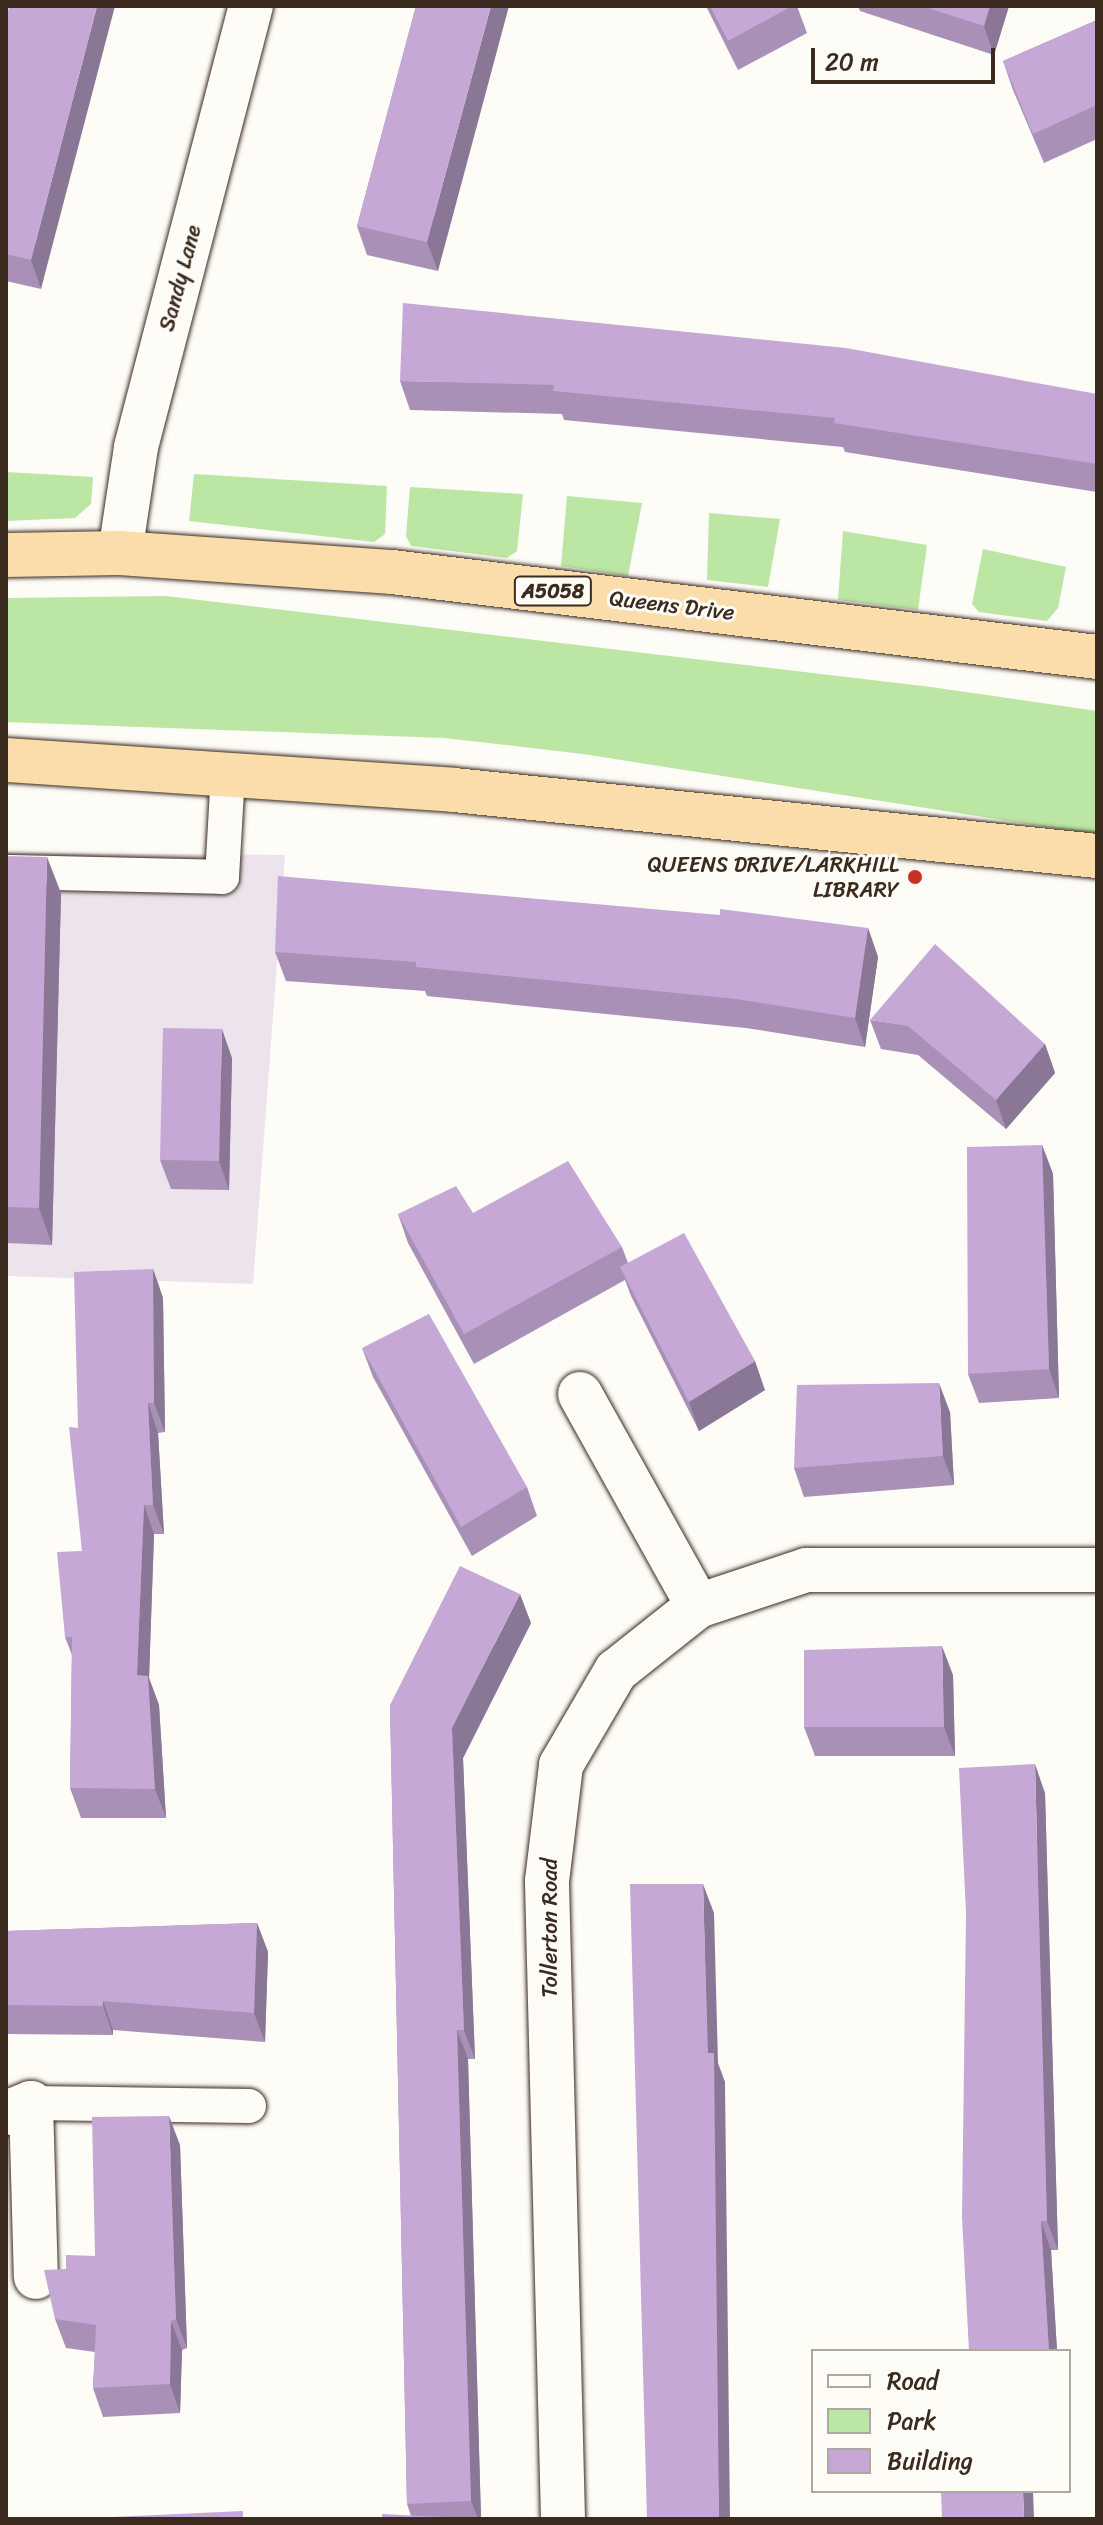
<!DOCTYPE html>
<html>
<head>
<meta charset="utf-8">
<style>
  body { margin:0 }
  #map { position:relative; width:1103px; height:2525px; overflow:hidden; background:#fdfcf7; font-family:Sriracha,sans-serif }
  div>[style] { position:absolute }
  .built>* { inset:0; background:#ece3ed }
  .green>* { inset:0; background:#bbe6a3 }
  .roads { filter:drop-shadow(0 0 2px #3b2a1e) drop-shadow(0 0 2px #3b2a1e) }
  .service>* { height:34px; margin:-17px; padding:0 17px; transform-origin:17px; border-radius:17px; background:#fdfcf7 }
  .minor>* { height:44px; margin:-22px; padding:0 22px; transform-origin:22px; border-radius:22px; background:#fdfcf7 }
  .trunk>* { height:44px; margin:-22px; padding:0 22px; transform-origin:22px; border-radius:22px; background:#faddab }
  .wall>* { inset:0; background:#a990b7 }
  .shaded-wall>* { inset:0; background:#8a7695 }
  .building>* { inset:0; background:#c5a8d5 }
  .dots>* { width:22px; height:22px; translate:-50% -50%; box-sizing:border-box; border:4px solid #fdfcf7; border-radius:50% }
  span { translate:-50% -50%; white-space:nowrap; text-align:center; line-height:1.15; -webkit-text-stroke:6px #fdfcf7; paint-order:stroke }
  .shield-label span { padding:2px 6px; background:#fdfcf7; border:2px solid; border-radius:6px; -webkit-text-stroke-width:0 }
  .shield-label { font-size:20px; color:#3b2a1e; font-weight:700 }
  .street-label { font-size:22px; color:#3b2a1e }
  .poi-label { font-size:22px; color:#3b2a1e }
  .right { translate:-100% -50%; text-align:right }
  .frame { position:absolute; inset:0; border:8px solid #3b2a1e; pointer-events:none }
  .legend { position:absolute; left:811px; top:2349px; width:260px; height:144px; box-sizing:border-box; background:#fdfcf7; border:2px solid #afa8a0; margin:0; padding:10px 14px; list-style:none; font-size:24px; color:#3b2a1e }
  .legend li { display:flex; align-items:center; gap:16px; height:40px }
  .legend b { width:40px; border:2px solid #afa8a0 }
  .scale { position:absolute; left:811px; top:48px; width:184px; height:36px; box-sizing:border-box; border:4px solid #3b2a1e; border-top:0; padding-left:10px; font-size:24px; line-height:28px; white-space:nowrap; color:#3b2a1e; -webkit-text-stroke:6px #fdfcf7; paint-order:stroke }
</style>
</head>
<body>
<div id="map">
  <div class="built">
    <i style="clip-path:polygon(6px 853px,285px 855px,253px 1284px,6px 1276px)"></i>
  </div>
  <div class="green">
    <i style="clip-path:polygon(6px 472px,93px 477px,91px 504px,75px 518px,6px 521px)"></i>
    <i style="clip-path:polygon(194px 474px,387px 486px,385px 534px,374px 542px,189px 521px)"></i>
    <i style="clip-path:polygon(410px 487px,523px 494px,517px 551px,507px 558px,411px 546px,406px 536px)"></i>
    <i style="clip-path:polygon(567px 496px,642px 503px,628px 576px,561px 566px)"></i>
    <i style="clip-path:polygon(709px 513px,780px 519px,768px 587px,707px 580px)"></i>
    <i style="clip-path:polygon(843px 531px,927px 545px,918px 610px,838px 600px)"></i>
    <i style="clip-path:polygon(983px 549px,1066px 567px,1058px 608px,1047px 621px,979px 612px,972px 604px)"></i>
    <i style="clip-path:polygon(166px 596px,931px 687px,1097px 711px,1097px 835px,583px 754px,444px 738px,6px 722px,6px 598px)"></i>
  </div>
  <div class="roads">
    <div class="service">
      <i style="left:6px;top:872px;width:216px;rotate:1.3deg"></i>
      <i style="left:222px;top:877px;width:103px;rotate:-86.7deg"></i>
      <i style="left:31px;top:2103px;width:218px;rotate:0.8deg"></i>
    </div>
    <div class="minor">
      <i style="left:120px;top:553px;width:107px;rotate:-81.4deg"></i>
      <i style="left:136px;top:447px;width:456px;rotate:-75.4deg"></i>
      <i style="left:580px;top:1394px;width:243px;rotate:60.9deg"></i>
      <i style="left:6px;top:2113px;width:27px;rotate:-22deg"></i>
      <i style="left:31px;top:2103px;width:174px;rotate:88.4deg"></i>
      <i style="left:563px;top:2519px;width:638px;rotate:-91.44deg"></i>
      <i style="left:547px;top:1881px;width:117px;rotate:-83.1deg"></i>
      <i style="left:561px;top:1765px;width:109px;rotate:-59.7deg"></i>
      <i style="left:616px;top:1671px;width:105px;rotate:-38.4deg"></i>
      <i style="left:698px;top:1606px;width:114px;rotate:-18.4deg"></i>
      <i style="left:806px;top:1570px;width:291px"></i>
    </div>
    <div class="trunk">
      <i style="left:6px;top:555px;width:114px;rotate:-1deg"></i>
      <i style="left:120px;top:553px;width:273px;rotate:4deg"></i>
      <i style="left:392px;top:572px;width:710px;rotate:6.87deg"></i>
      <i style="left:6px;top:760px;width:449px;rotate:3.8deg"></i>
      <i style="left:454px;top:790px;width:646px;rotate:5.86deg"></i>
    </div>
  </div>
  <div class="wall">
    <i style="clip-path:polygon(416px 6px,438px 271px,367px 255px,357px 226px)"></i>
    <i style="clip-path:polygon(706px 6px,797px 6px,807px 33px,738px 70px)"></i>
    <i style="clip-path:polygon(858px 6px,1009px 6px,994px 55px,860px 11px)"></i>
    <i style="clip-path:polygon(1097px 20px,1097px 139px,1044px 163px,1013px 90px,1003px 61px)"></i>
    <i style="clip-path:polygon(6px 23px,41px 289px,6px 281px)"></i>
    <i style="clip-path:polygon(400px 381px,1097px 394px,1097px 492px,845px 452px,843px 447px,564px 420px,562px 414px,410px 410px)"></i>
    <i style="clip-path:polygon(6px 856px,61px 893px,52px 1245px,6px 1243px)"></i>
    <i style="clip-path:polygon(868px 928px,878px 957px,865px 1047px,746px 1028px,427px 996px,425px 991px,286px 981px,275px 952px)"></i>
    <i style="clip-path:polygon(870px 1020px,1045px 1044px,1055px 1073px,1006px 1129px,918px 1055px,881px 1049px)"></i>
    <i style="clip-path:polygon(232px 1058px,229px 1190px,171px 1189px,160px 1160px)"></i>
    <i style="clip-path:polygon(1042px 1145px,1053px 1174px,1059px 1398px,979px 1403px,968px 1374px)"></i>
    <i style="clip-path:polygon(473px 1213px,622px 1247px,628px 1263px,765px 1390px,699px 1431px,631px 1296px,625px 1280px,474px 1364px,408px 1243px,398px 1214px)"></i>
    <i style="clip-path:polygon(153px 1269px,163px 1298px,165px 1432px,158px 1433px,164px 1534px,154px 1534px,149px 1678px,159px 1705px,166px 1818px,81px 1818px,70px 1788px,72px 1655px,65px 1637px,82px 1551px,78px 1428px)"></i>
    <i style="clip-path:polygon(362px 1348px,527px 1487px,537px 1516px,472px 1556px,373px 1377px)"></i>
    <i style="clip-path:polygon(950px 1412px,954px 1485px,804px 1497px,794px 1468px)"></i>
    <i style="clip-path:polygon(531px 1623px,463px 1758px,475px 2059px,468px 2059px,481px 2519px,382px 2519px,411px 2516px,407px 2504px,390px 1705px)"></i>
    <i style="clip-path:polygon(953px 1675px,955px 1756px,815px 1756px,804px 1727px)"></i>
    <i style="clip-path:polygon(1045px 1793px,1058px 2250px,1051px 2250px,1057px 2351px,969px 2351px)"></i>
    <i style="clip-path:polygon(257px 1923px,268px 1952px,265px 2042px,113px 2030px,113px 2035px,6px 2034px,6px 1931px)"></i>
    <i style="clip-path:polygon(180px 2145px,187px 2348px,182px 2350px,180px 2413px,103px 2417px,93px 2388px,95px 2352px,66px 2348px,55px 2319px,66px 2269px,95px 2256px)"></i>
  </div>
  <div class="shaded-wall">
    <i style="clip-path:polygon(97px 6px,115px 6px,41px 289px,31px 260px)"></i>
    <i style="clip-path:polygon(491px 6px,509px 6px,438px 271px,427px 242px)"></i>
    <i style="clip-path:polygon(990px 6px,1009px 6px,994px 55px,984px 26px)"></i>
    <i style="clip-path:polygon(47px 857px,61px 893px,52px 1245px,39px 1208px)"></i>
    <i style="clip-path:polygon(868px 928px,878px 957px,865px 1047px,855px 1018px)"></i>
    <i style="clip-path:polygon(222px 1029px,232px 1058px,229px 1190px,219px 1161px)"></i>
    <i style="clip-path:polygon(1045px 1044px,1055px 1073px,1006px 1129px,996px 1100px)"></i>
    <i style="clip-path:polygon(1042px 1145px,1053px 1174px,1059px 1398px,1049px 1369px)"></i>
    <i style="clip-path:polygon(153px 1269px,163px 1298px,165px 1432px,154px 1403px)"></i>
    <i style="clip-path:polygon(755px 1361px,765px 1390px,699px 1431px,689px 1402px)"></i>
    <i style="clip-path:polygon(939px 1383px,950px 1412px,954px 1485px,943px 1456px)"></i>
    <i style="clip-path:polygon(148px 1403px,158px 1433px,164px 1534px,153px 1505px)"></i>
    <i style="clip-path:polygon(144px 1505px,154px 1534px,149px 1678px,159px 1705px,166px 1818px,155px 1789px,137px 1675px)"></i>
    <i style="clip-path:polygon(520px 1594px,531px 1623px,463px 1758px,475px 2059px,464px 2030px,452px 1728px)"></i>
    <i style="clip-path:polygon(942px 1646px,953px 1675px,955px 1756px,944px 1727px)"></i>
    <i style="clip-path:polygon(1035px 1764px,1045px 1793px,1058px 2250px,1047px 2221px)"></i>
    <i style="clip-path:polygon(703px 1884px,714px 1913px,718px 2063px,725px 2082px,730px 2519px,719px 2519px)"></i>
    <i style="clip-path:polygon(257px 1923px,268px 1952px,265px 2042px,254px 2013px)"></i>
    <i style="clip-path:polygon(103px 2001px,113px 2030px,113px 2035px,103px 2006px)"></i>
    <i style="clip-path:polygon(457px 2030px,468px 2059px,481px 2519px,478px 2519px,471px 2501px)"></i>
    <i style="clip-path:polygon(169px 2116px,180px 2145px,187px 2348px,176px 2319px)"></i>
    <i style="clip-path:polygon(1041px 2221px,1051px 2250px,1057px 2351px,1049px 2351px)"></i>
    <i style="clip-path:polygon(171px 2321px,182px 2350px,180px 2413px,170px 2384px)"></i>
    <i style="clip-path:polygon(1023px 2491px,1033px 2491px,1034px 2519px,1024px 2519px)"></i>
  </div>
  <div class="building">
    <i style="clip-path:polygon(9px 6px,97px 6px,31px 260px,6px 254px,6px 23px)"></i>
    <i style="clip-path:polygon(416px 6px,491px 6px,427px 242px,357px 226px)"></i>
    <i style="clip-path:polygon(710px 6px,792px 6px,728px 41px)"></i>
    <i style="clip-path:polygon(922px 6px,990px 6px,984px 26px)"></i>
    <i style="clip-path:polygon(1097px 20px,1097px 105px,1033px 134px,1003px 61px)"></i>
    <i style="clip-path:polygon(403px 303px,846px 348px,1097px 394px,1097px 464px,834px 423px,835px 418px,553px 391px,554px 385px,400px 381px)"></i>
    <i style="clip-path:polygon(6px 856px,47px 857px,39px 1208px,6px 1207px)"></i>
    <i style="clip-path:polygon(278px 876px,720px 915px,720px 909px,868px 928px,855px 1018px,736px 999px,416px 967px,416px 962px,275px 952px)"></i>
    <i style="clip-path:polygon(935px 944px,1045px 1044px,996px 1100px,908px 1026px,870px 1020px)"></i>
    <i style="clip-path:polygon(163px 1028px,222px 1029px,219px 1161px,160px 1160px)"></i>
    <i style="clip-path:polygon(1042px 1145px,1049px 1369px,968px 1374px,967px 1147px)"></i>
    <i style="clip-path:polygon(568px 1161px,622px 1247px,464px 1334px,398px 1214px,456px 1186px,473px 1213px)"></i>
    <i style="clip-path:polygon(684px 1233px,755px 1361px,689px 1402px,620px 1267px)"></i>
    <i style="clip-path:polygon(153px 1269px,154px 1403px,148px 1403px,153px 1505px,144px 1505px,137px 1675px,148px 1676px,155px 1789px,70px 1788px,72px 1637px,65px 1637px,57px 1552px,82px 1551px,69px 1427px,78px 1428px,74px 1272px)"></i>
    <i style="clip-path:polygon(429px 1314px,527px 1487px,461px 1527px,362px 1348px)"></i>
    <i style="clip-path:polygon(939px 1383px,943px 1456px,794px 1468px,797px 1385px)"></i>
    <i style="clip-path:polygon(460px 1566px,520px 1594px,452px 1728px,464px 2030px,457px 2030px,471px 2501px,407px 2504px,390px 1705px)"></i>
    <i style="clip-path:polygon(942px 1646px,944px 1727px,804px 1727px,804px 1650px)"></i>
    <i style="clip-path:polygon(1035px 1764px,1047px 2221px,1041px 2221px,1049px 2351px,969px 2351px,962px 2217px,966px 1913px,959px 1768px)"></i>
    <i style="clip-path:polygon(630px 1884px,703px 1884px,708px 2053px,714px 2053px,719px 2519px,647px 2519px)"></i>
    <i style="clip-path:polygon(257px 1923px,254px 2013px,103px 2001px,103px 2006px,6px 2005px,6px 1931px)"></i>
    <i style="clip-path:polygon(169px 2116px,176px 2319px,171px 2321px,170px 2384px,93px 2388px,96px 2325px,55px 2319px,44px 2270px,66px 2269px,66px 2255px,95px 2256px,92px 2117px)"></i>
    <i style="clip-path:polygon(941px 2491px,1023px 2491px,1024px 2519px,942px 2519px)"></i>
    <i style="clip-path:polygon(243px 2511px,243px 2519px,69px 2519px)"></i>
    <i style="clip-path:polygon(382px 2514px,443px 2517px,443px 2519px,382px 2519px)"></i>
  </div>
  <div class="dots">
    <i style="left:915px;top:877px;background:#c8321e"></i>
  </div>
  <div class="shield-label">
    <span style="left:553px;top:591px">A5058</span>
  </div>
  <div class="street-label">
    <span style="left:180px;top:278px;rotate:-75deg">Sandy Lane</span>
    <span style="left:672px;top:605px;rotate:7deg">Queens Drive</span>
    <span style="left:550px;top:1928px;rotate:-90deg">Tollerton Road</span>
  </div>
  <div class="poi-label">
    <span class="right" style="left:899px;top:877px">QUEENS DRIVE/LARKHILL<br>LIBRARY</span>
  </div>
  <div class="frame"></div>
  <ul class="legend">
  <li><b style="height:10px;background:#fdfcf7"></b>Road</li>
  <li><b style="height:22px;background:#bbe6a3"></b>Park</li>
  <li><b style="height:22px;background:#c5a8d5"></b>Building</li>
  </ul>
  <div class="scale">20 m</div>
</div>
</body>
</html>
